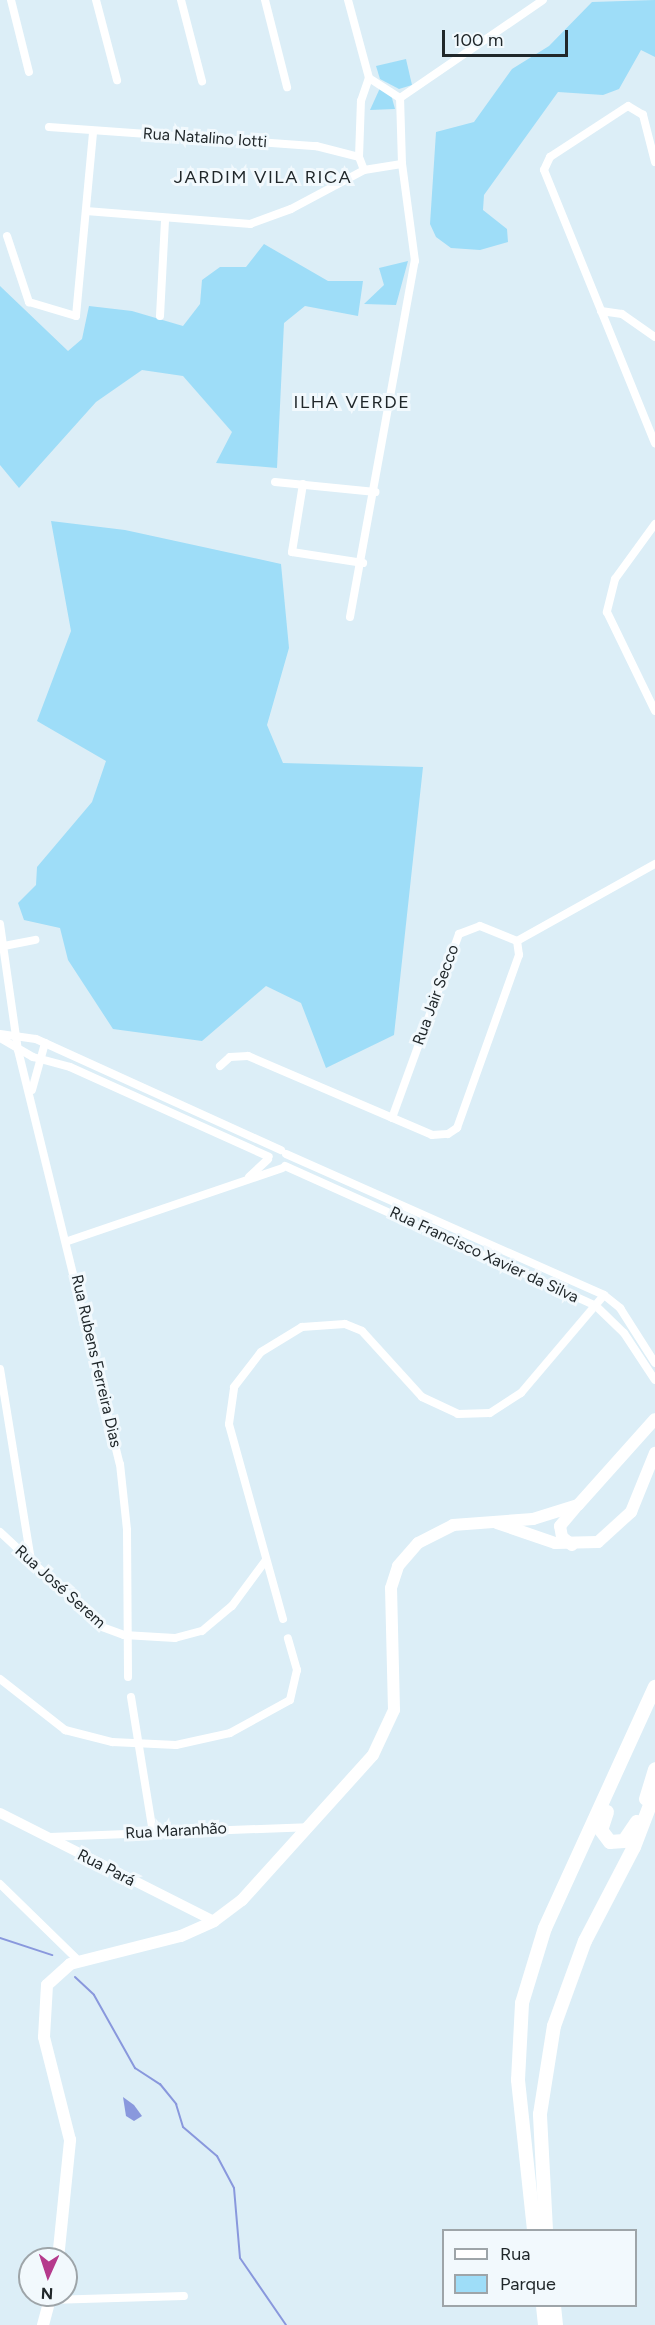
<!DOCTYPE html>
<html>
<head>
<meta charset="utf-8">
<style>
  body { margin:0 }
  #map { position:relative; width:655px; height:2325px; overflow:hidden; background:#dceef7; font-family:Figtree,sans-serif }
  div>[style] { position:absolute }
  .green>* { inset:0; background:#9eddf8 }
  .water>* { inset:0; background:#8998dd }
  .stream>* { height:2px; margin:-1px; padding:0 1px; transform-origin:1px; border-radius:1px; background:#8998dd }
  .minor>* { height:8px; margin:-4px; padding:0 4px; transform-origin:4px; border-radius:4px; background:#fff }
  .tertiary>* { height:10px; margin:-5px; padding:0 5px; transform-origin:5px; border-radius:5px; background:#fff }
  .secondary>* { height:12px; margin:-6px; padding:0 6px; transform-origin:6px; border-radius:6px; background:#fff }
  .primary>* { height:14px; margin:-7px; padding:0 7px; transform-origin:7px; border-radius:7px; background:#fff }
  span { translate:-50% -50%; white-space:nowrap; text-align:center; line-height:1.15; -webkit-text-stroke:6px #f2f9fd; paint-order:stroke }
  .street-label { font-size:16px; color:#20272a }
  .neighbourhood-label { font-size:18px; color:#20272a; letter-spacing:1.5px }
  .legend { position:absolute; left:442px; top:2229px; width:195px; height:78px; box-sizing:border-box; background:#f2f9fd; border:2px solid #9ea5a9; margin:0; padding:8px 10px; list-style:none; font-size:18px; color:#20272a }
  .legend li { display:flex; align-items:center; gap:12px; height:30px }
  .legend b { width:30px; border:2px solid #9ea5a9 }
  .north { position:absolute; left:18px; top:2247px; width:60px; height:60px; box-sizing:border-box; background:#f2f9fd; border:2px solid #9ea5a9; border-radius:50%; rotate:183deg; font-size:16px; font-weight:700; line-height:24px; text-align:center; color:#20272a }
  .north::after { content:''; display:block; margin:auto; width:21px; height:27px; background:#b53a8c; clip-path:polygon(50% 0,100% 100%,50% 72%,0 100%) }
  .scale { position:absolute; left:442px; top:30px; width:126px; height:27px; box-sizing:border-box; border:3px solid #20272a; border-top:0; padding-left:8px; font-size:18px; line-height:21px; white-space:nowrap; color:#20272a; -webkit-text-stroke:4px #f2f9fd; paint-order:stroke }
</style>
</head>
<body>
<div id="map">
  <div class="green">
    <i style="clip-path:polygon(655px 0,655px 57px,641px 50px,619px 89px,603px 95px,558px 92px,484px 195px,483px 210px,507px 229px,508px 242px,480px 250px,451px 248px,436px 237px,430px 224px,436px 132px,474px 122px,512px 69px,549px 46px,592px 2px)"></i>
    <i style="clip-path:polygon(406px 59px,412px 85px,399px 89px,380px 79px,376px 66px)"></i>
    <i style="clip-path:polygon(380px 88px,390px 91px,395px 109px,370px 110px)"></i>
    <i style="clip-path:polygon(264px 244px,328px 281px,363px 281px,358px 316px,305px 306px,284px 323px,277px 468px,216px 463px,232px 432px,183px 376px,142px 370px,96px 402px,19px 488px,0 465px,0 286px,68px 351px,82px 339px,89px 306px,132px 311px,183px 326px,200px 304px,202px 280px,220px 267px,246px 267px)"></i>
    <i style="clip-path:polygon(408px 261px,396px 305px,364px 304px,384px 285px,379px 268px)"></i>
    <i style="clip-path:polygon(51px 521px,125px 530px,281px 564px,289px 648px,267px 725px,283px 763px,423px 767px,394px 1035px,326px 1068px,301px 1003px,266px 986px,202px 1041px,113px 1029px,68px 960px,60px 928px,24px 920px,18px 903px,36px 885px,37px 867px,92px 802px,106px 761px,37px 721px,71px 631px)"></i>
  </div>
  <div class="water">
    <i style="clip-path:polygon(123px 2097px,134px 2105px,142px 2116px,134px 2121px,126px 2116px)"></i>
  </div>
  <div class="stream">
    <i style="left:0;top:1938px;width:55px;rotate:18.1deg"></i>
    <i style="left:75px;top:1977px;width:26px;rotate:43deg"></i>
    <i style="left:94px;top:1995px;width:84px;rotate:60.7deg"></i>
    <i style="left:135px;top:2068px;width:30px;rotate:33deg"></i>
    <i style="left:160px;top:2084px;width:26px;rotate:51deg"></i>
    <i style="left:176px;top:2104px;width:24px;rotate:73deg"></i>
    <i style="left:183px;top:2127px;width:45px;rotate:40.5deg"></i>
    <i style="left:217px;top:2156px;width:36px;rotate:62deg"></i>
    <i style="left:234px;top:2188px;width:70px;rotate:85.1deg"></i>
    <i style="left:240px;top:2258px;width:81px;rotate:55.5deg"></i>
  </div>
  <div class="minor">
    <i style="left:11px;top:0;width:74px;rotate:76deg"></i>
    <i style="left:96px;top:0;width:83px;rotate:75.3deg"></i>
    <i style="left:181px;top:0;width:84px;rotate:75.5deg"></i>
    <i style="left:265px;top:0;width:90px;rotate:75.8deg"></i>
    <i style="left:348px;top:0;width:81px;rotate:74.9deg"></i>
    <i style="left:369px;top:78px;width:37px;rotate:33deg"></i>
    <i style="left:400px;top:98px;width:173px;rotate:-34.4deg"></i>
    <i style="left:49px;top:127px;width:268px;rotate:4.1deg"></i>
    <i style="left:316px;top:146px;width:44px;rotate:14.3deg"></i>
    <i style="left:655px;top:162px;width:49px;rotate:-104.3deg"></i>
    <i style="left:643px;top:115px;width:17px;rotate:-149deg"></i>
    <i style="left:628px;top:106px;width:93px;rotate:146.8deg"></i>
    <i style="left:550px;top:157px;width:14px;rotate:115deg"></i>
    <i style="left:544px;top:170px;width:295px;rotate:67.9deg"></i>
    <i style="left:364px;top:170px;width:14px;rotate:-111deg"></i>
    <i style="left:359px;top:157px;width:56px;rotate:-88deg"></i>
    <i style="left:361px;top:101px;width:24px;rotate:-71deg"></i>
    <i style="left:86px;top:211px;width:165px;rotate:4.5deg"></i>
    <i style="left:250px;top:224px;width:44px;rotate:-20.1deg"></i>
    <i style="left:291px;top:209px;width:83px;rotate:-28.1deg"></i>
    <i style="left:364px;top:170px;width:38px;rotate:-9deg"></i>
    <i style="left:7px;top:236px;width:70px;rotate:71.6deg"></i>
    <i style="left:29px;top:302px;width:49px;rotate:16.6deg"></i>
    <i style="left:76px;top:316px;width:186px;rotate:-84.7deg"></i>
    <i style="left:601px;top:311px;width:21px;rotate:8deg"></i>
    <i style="left:622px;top:314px;width:40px;rotate:34.9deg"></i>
    <i style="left:160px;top:316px;width:97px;rotate:-87deg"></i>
    <i style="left:275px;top:482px;width:101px;rotate:5.7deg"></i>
    <i style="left:303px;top:484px;width:69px;rotate:99.2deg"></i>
    <i style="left:292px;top:552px;width:72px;rotate:8.8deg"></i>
    <i style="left:655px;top:524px;width:68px;rotate:126deg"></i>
    <i style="left:615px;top:579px;width:34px;rotate:104deg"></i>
    <i style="left:607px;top:612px;width:110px;rotate:64.1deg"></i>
    <i style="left:350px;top:617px;width:362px;rotate:-79.7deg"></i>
    <i style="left:415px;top:261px;width:98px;rotate:-97.6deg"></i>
    <i style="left:402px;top:164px;width:66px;rotate:-91.7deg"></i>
    <i style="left:0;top:924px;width:127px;rotate:81.9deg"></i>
    <i style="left:18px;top:1050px;width:426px;rotate:76.2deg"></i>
    <i style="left:120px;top:1464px;width:66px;rotate:83.9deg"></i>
    <i style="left:127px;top:1530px;width:147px;rotate:89.6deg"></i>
    <i style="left:517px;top:941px;width:158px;rotate:-29.2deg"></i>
    <i style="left:4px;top:946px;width:32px;rotate:-11deg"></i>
    <i style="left:0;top:1034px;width:36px;rotate:8deg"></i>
    <i style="left:36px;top:1039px;width:269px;rotate:24.4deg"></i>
    <i style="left:0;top:1038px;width:38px;rotate:30deg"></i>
    <i style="left:33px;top:1057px;width:38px;rotate:15deg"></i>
    <i style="left:70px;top:1067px;width:218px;rotate:24.3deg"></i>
    <i style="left:220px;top:1066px;width:13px;rotate:-42deg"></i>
    <i style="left:230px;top:1057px;width:18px;rotate:-3deg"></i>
    <i style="left:248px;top:1056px;width:200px;rotate:23.2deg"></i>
    <i style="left:432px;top:1135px;width:16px;rotate:-4deg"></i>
    <i style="left:448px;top:1134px;width:11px;rotate:-34deg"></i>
    <i style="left:457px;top:1128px;width:184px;rotate:-70.3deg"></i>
    <i style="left:519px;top:955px;width:14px;rotate:-98deg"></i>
    <i style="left:32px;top:1090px;width:49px;rotate:-74.5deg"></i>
    <i style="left:392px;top:1118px;width:196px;rotate:-70deg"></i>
    <i style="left:459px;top:934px;width:22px;rotate:-21deg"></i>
    <i style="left:480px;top:926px;width:40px;rotate:22deg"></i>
    <i style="left:286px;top:1154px;width:348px;rotate:23.9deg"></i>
    <i style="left:604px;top:1295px;width:21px;rotate:39deg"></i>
    <i style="left:620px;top:1308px;width:65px;rotate:57.5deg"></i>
    <i style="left:285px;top:1166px;width:341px;rotate:24.2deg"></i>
    <i style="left:596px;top:1306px;width:39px;rotate:44deg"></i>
    <i style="left:624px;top:1333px;width:56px;rotate:56.6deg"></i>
    <i style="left:249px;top:1177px;width:26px;rotate:-43deg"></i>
    <i style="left:68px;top:1241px;width:226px;rotate:-18.8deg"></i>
    <i style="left:0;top:1369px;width:194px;rotate:80.8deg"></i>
    <i style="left:0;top:1532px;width:139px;rotate:43deg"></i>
    <i style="left:102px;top:1627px;width:23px;rotate:20deg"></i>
    <i style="left:124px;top:1635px;width:51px;rotate:3.4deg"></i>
    <i style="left:175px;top:1638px;width:28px;rotate:-15deg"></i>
    <i style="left:202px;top:1631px;width:39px;rotate:-40deg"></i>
    <i style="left:232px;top:1606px;width:57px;rotate:-53.5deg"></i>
    <i style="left:283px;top:1619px;width:202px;rotate:-105.5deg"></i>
    <i style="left:229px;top:1424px;width:37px;rotate:-82deg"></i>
    <i style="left:234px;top:1387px;width:44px;rotate:-52.4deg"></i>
    <i style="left:261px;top:1352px;width:48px;rotate:-31.4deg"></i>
    <i style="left:302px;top:1327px;width:43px;rotate:-4deg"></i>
    <i style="left:345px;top:1324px;width:18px;rotate:22deg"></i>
    <i style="left:362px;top:1331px;width:89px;rotate:47.7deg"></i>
    <i style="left:422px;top:1397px;width:40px;rotate:25deg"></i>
    <i style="left:458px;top:1414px;width:32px;rotate:-2deg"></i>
    <i style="left:490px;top:1413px;width:37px;rotate:-33deg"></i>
    <i style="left:521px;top:1393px;width:128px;rotate:-49.7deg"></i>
    <i style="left:0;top:1679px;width:83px;rotate:38.1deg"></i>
    <i style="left:65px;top:1730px;width:49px;rotate:14.3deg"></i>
    <i style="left:112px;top:1742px;width:64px;rotate:2.7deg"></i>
    <i style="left:176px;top:1745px;width:55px;rotate:-12.5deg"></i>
    <i style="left:230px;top:1733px;width:68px;rotate:-28.8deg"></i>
    <i style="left:290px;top:1700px;width:31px;rotate:-77deg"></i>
    <i style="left:297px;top:1670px;width:33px;rotate:-106deg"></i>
    <i style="left:131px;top:1697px;width:138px;rotate:80.8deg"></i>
    <i style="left:50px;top:1837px;width:257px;rotate:-2.2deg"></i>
    <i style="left:0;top:1884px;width:110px;rotate:44.3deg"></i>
    <i style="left:49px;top:2300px;width:135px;rotate:-1.7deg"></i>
  </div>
  <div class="tertiary">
    <i style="left:0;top:1813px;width:240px;rotate:26.8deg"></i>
  </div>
  <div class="secondary">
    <i style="left:497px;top:1523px;width:61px;rotate:19deg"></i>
    <i style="left:555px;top:1543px;width:43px;rotate:-1.3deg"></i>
    <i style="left:598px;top:1542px;width:45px;rotate:-42.3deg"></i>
    <i style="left:631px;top:1512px;width:64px;rotate:-67.9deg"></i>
    <i style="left:572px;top:1545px;width:13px;rotate:-141deg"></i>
    <i style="left:562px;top:1537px;width:11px;rotate:-100deg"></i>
    <i style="left:560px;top:1526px;width:23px;rotate:-50deg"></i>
    <i style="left:58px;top:2259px;width:120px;rotate:-84.2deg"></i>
    <i style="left:70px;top:2140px;width:106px;rotate:-104.2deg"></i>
    <i style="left:44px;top:2037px;width:52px;rotate:-86.7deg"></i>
    <i style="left:47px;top:1985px;width:31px;rotate:-42deg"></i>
    <i style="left:70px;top:1964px;width:114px;rotate:-14.2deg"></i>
    <i style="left:181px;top:1936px;width:36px;rotate:-24deg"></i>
    <i style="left:214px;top:1921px;width:35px;rotate:-37deg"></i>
    <i style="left:242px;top:1900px;width:195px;rotate:-47.9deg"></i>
    <i style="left:373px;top:1755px;width:50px;rotate:-65deg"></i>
    <i style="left:394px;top:1710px;width:122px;rotate:-91.4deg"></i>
    <i style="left:391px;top:1588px;width:23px;rotate:-72deg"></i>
    <i style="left:398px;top:1566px;width:30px;rotate:-49deg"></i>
    <i style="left:418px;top:1543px;width:39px;rotate:-27deg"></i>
    <i style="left:453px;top:1525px;width:80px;rotate:-4.3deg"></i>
    <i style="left:533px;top:1519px;width:47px;rotate:-17.3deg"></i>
    <i style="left:578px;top:1505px;width:115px;rotate:-48.2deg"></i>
    <i style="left:43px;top:2325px;width:31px;rotate:-75deg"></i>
  </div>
  <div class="primary">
    <i style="left:646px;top:1799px;width:31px;rotate:-73deg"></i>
    <i style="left:607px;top:1812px;width:19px;rotate:108deg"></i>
    <i style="left:601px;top:1830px;width:15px;rotate:53deg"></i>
    <i style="left:610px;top:1842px;width:14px;rotate:-4deg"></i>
    <i style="left:624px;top:1841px;width:23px;rotate:-56deg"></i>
    <i style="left:534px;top:2230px;width:151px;rotate:-96.1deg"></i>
    <i style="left:518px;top:2080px;width:77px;rotate:-87deg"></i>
    <i style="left:522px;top:2003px;width:78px;rotate:-73deg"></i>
    <i style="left:545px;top:1928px;width:265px;rotate:-65.5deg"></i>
    <i style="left:546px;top:2230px;width:116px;rotate:-93deg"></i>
    <i style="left:540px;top:2114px;width:89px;rotate:-81deg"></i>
    <i style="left:554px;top:2026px;width:90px;rotate:-70deg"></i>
    <i style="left:585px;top:1941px;width:106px;rotate:-62.5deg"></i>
    <i style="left:634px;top:1847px;width:59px;rotate:-69.1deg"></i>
    <i style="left:543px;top:2306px;width:19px;rotate:84deg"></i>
    <i style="left:554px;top:2306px;width:19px;rotate:84deg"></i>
  </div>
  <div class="street-label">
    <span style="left:205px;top:138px;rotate:4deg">Rua Natalino Iotti</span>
    <span style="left:436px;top:995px;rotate:-70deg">Rua Jair Secco</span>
    <span style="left:484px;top:1255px;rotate:25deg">Rua Francisco Xavier da Silva</span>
    <span style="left:96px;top:1361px;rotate:77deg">Rua Rubens Ferreira Dias</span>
    <span style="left:60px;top:1587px;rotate:42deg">Rua José Serem</span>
    <span style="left:176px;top:1831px;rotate:-3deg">Rua Maranhão</span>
    <span style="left:106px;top:1868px;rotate:27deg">Rua Pará</span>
  </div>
  <div class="neighbourhood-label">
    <span style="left:263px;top:177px">JARDIM VILA RICA</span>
    <span style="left:352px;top:402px">ILHA VERDE</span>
  </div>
  <ul class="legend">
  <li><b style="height:8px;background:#fff"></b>Rua</li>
  <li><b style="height:16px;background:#9eddf8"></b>Parque</li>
  </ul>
  <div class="north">N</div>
  <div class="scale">100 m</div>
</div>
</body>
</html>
